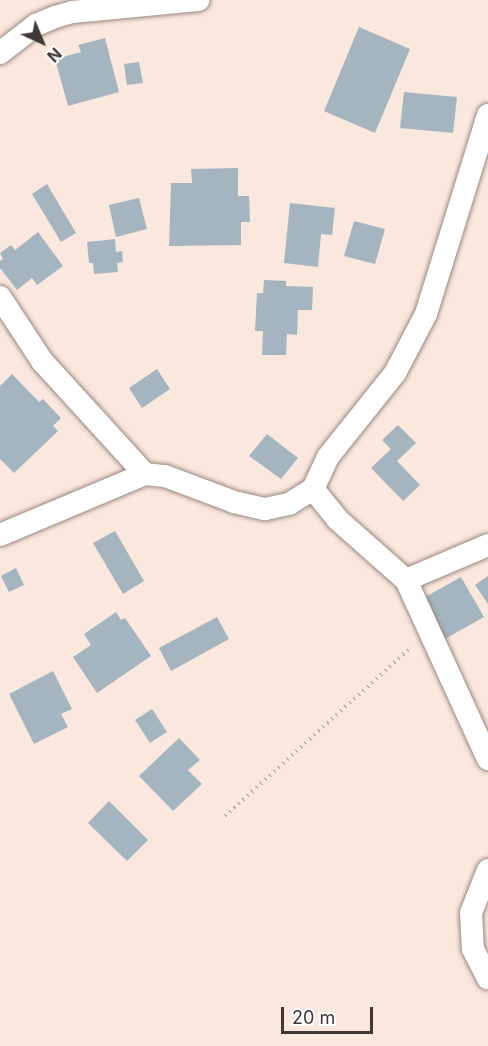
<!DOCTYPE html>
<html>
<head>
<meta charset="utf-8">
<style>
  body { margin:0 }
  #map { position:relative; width:488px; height:1046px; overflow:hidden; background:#fae7dd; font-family:Inter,sans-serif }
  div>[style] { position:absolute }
  .building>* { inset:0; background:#a4b5c0 }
  .path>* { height:4px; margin-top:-2px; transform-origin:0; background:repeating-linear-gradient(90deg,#bfb0a7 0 1.5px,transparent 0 6px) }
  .roads { filter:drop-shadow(0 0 2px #9a8980) drop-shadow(0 0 2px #9a8980) }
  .minor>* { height:22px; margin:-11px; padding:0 11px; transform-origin:11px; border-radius:11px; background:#fff }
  span { translate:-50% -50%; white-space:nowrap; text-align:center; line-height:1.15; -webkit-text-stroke:4.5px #fff; paint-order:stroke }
  .north { position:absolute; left:12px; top:12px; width:60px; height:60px; -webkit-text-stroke:4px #fff; paint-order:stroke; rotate:136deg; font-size:16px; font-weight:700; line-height:24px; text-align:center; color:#3f3834 }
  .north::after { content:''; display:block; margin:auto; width:21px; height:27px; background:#3f3834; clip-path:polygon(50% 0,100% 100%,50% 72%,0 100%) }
  .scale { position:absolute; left:281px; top:1007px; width:92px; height:27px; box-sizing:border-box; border:3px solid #3f3834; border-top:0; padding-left:8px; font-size:18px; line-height:21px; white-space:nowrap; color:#3f3834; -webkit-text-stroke:4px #fff; paint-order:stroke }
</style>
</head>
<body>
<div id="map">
  <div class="building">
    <i style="clip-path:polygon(359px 27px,410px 49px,375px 133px,324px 111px)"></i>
    <i style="clip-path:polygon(105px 38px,119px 92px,68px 106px,55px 59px,81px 52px,78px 45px)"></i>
    <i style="clip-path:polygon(139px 62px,143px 83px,127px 85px,124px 64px)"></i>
    <i style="clip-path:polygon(404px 92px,457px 97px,453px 133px,400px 128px)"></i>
    <i style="clip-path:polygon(238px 168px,238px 196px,249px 196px,250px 222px,241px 222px,241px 245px,169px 246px,171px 183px,192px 183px,191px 169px)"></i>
    <i style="clip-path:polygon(47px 184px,76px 233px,61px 242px,32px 194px)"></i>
    <i style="clip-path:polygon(139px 198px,147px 229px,116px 237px,109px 205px)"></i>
    <i style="clip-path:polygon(290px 203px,335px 208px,332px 235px,321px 234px,318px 267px,284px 263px)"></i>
    <i style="clip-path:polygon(354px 221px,385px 229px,375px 264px,344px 256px)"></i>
    <i style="clip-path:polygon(38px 232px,63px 266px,37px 285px,32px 278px,17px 290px,0 268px,0 261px,3px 259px,0 253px,11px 245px,15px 250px)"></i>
    <i style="clip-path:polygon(115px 239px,116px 252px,122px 251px,123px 262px,117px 263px,118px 272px,94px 274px,93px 263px,89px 263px,87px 242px)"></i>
    <i style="clip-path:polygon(264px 280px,286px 281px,286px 286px,313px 287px,312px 310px,298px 310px,297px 335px,287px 334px,286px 355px,262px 355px,263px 331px,255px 331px,257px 293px,263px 293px)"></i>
    <i style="clip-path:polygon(157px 369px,170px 389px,142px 408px,129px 388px)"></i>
    <i style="clip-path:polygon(12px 374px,39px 402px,43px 399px,61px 418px,53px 426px,58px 431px,14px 473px,0 459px,0 386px)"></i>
    <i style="clip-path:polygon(398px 425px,416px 443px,397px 461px,420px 485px,403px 501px,371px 468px,391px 449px,382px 440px)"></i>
    <i style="clip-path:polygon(267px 434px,298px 458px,281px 479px,249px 456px)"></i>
    <i style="clip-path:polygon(115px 531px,144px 581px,123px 594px,93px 543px)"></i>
    <i style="clip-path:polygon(16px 568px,24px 585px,9px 592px,1px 576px)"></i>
    <i style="clip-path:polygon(488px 576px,488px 604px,475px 585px)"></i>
    <i style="clip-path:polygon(461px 577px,484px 617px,443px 640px,420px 600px)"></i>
    <i style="clip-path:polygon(116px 612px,121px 620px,125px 618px,151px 656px,97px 693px,73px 657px,91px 645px,84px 634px)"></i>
    <i style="clip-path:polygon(217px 617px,229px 639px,171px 671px,159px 648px)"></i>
    <i style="clip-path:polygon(53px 671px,72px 709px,61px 714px,68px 727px,34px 744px,9px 694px)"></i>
    <i style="clip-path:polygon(152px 709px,167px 732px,150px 743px,135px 720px)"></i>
    <i style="clip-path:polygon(179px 738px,200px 760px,188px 770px,202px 784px,173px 811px,139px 776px)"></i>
    <i style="clip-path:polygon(109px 801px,148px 840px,127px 861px,88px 823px)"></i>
  </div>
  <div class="path">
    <i style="left:225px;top:816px;width:250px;rotate:-42.2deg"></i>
  </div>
  <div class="roads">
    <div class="minor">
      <i style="left:0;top:53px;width:46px;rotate:-37.9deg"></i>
      <i style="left:36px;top:25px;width:21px;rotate:-23deg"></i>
      <i style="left:55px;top:17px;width:18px;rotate:-16deg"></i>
      <i style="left:72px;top:12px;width:127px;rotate:-5.4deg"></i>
      <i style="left:488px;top:115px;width:208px;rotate:107.3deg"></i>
      <i style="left:426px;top:314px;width:67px;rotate:117.7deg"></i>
      <i style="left:395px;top:373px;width:107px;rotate:128.6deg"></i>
      <i style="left:328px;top:457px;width:35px;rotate:115deg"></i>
      <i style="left:313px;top:489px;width:38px;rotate:51deg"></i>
      <i style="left:337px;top:519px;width:92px;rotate:41.5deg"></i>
      <i style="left:406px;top:580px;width:197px;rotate:65.4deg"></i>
      <i style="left:0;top:297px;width:77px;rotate:56.7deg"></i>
      <i style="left:42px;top:361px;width:153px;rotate:47.7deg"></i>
      <i style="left:0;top:535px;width:157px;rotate:-22.8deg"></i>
      <i style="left:145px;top:474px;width:20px;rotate:6deg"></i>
      <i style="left:165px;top:476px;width:74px;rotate:20.6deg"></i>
      <i style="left:234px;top:502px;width:32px;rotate:13deg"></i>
      <i style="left:265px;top:509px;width:25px;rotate:-12deg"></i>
      <i style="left:289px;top:504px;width:28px;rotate:-32deg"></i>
      <i style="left:406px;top:580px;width:89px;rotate:-23.1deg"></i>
      <i style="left:488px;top:870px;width:46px;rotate:111.6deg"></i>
      <i style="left:471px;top:913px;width:36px;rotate:87deg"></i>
      <i style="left:473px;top:949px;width:33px;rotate:63deg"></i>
    </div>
  </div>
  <div class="north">N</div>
  <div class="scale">20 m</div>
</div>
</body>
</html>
